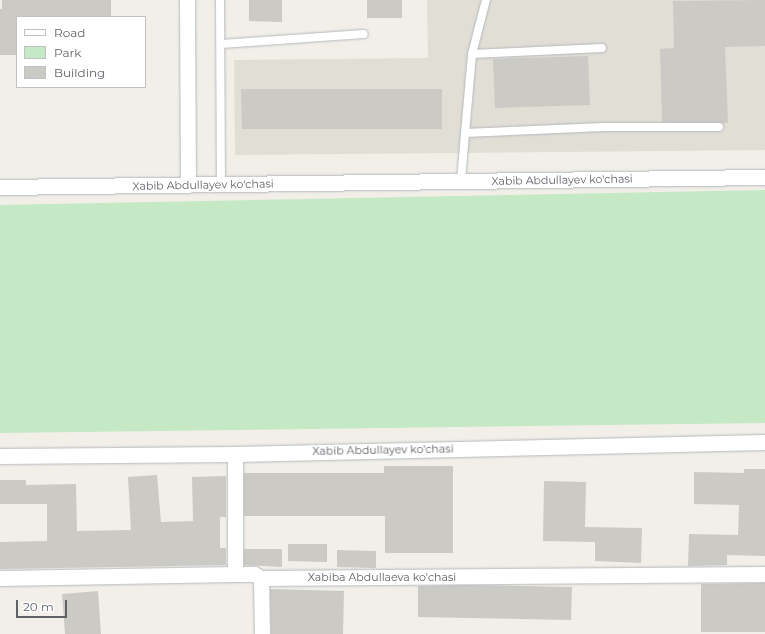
<!DOCTYPE html>
<html>
<head>
<meta charset="utf-8">
<style>
  body { margin:0 }
  #map { position:relative; width:765px; height:634px; overflow:hidden; background:#f1efe8; font-family:Montserrat,sans-serif }
  div>[style] { position:absolute }
  .education>* { inset:0; background:#e1ded6 }
  .green>* { inset:0; background:#c5e8c5 }
  .building>* { inset:0; background:#cccac5 }
  .roads { filter:drop-shadow(0 0 1px #b5b8bc) drop-shadow(0 0 1px #b5b8bc) }
  .lane>* { height:8px; margin:-4px; padding:0 4px; transform-origin:4px; border-radius:4px; background:#fff }
  .street>* { height:15px; margin:-7.5px; padding:0 7.5px; transform-origin:7.5px; border-radius:7.5px; background:#fff }
  span { translate:-50% -50%; white-space:nowrap; text-align:center; line-height:1.15; -webkit-text-stroke:3px #fff; paint-order:stroke }
  .street-label { font-size:11px; color:#5f6368 }
  .legend { position:absolute; left:16px; top:16px; width:130px; height:72px; box-sizing:border-box; background:#fff; border:1px solid #bfc1c3; margin:0; padding:5px 7px; list-style:none; font-size:12px; color:#5f6368 }
  .legend li { display:flex; align-items:center; gap:8px; height:20px }
  .legend b { width:20px; border:1px solid #bfc1c3 }
  .scale { position:absolute; left:16px; top:600px; width:51px; height:18px; box-sizing:border-box; border:2px solid #5f6368; border-top:0; padding-left:5px; font-size:12px; line-height:14px; white-space:nowrap; color:#5f6368; -webkit-text-stroke:3px #fff; paint-order:stroke }
</style>
</head>
<body>
<div id="map">
  <div class="education">
    <i style="clip-path:polygon(427px 0,765px 0,765px 150px,235px 155px,234px 60px,428px 58px)"></i>
  </div>
  <div class="green">
    <i style="clip-path:polygon(765px 190px,765px 423px,0 433px,0 205px)"></i>
  </div>
  <div class="building">
    <i style="clip-path:polygon(2px 0,111px 0,111px 17px,17px 17px,17px 55px,0 55px,0 9px,2px 9px)"></i>
    <i style="clip-path:polygon(249px 0,282px 0,282px 22px,249px 21px)"></i>
    <i style="clip-path:polygon(367px 0,402px 0,402px 18px,367px 18px)"></i>
    <i style="clip-path:polygon(765px 0,765px 46px,725px 47px,728px 123px,662px 122px,660px 49px,674px 48px,673px 1px)"></i>
    <i style="clip-path:polygon(588px 56px,590px 105px,495px 108px,493px 59px)"></i>
    <i style="clip-path:polygon(241px 89px,442px 89px,442px 129px,242px 129px)"></i>
    <i style="clip-path:polygon(384px 466px,453px 466px,453px 553px,385px 553px,385px 516px,244px 516px,244px 473px,384px 473px)"></i>
    <i style="clip-path:polygon(744px 469px,765px 469px,765px 556px,727px 555px,727px 565px,688px 566px,689px 534px,738px 535px,739px 505px,694px 504px,694px 472px,744px 473px)"></i>
    <i style="clip-path:polygon(157px 475px,161px 522px,193px 521px,192px 477px,226px 476px,226px 517px,220px 517px,220px 548px,226px 548px,226px 565px,0 569px,0 542px,47px 541px,47px 504px,0 504px,0 480px,26px 480px,26px 485px,76px 484px,77px 531px,131px 530px,128px 477px)"></i>
    <i style="clip-path:polygon(544px 481px,586px 482px,585px 527px,642px 528px,641px 563px,595px 561px,595px 542px,543px 541px)"></i>
    <i style="clip-path:polygon(288px 544px,327px 544px,327px 562px,288px 561px)"></i>
    <i style="clip-path:polygon(244px 549px,282px 549px,282px 567px,244px 565px)"></i>
    <i style="clip-path:polygon(337px 550px,376px 551px,376px 568px,337px 567px)"></i>
    <i style="clip-path:polygon(765px 583px,765px 632px,701px 632px,701px 584px)"></i>
    <i style="clip-path:polygon(466px 585px,572px 587px,571px 620px,418px 617px,418px 586px)"></i>
    <i style="clip-path:polygon(270px 589px,344px 591px,343px 634px,271px 634px)"></i>
    <i style="clip-path:polygon(98px 591px,101px 634px,65px 634px,62px 594px)"></i>
  </div>
  <div class="roads">
    <div class="lane">
      <i style="left:220px;top:0;width:185px;rotate:89.7deg"></i>
      <i style="left:221px;top:44px;width:143px;rotate:-4deg"></i>
      <i style="left:472px;top:54px;width:130px;rotate:-2.6deg"></i>
      <i style="left:465px;top:133px;width:79px;rotate:-84.9deg"></i>
      <i style="left:472px;top:54px;width:56px;rotate:-75.5deg"></i>
      <i style="left:461px;top:181px;width:48px;rotate:-85.2deg"></i>
      <i style="left:465px;top:133px;width:138px;rotate:-2.5deg"></i>
      <i style="left:603px;top:127px;width:116px"></i>
    </div>
    <div class="street">
      <i style="left:187px;top:0;width:185px;rotate:89.7deg"></i>
      <i style="left:0;top:187px;width:765px;rotate:-0.75deg"></i>
      <i style="left:235px;top:454px;width:120px;rotate:90deg"></i>
      <i style="left:0;top:456px;width:235px;rotate:-0.5deg"></i>
      <i style="left:235px;top:454px;width:530px;rotate:-1.3deg"></i>
      <i style="left:0;top:578px;width:235px;rotate:-1deg"></i>
      <i style="left:235px;top:574px;width:19px"></i>
      <i style="left:254px;top:574px;width:8px;rotate:30deg"></i>
      <i style="left:261px;top:578px;width:504px;rotate:-0.45deg"></i>
      <i style="left:261px;top:578px;width:56px;rotate:89deg"></i>
    </div>
  </div>
  <div class="street-label">
    <span style="left:562px;top:180px;rotate:-1deg">Xabib Abdullayev ko'chasi</span>
    <span style="left:203px;top:185px;rotate:-1deg">Xabib Abdullayev ko'chasi</span>
    <span style="left:383px;top:450px;rotate:-1deg">Xabib Abdullayev ko'chasi</span>
    <span style="left:382px;top:577px">Xabiba Abdullaeva ko'chasi</span>
  </div>
  <ul class="legend">
  <li><b style="height:5px;background:#fff"></b>Road</li>
  <li><b style="height:11px;background:#c5e8c5"></b>Park</li>
  <li><b style="height:11px;background:#cccac5"></b>Building</li>
  </ul>
  <div class="scale">20 m</div>
</div>
</body>
</html>
